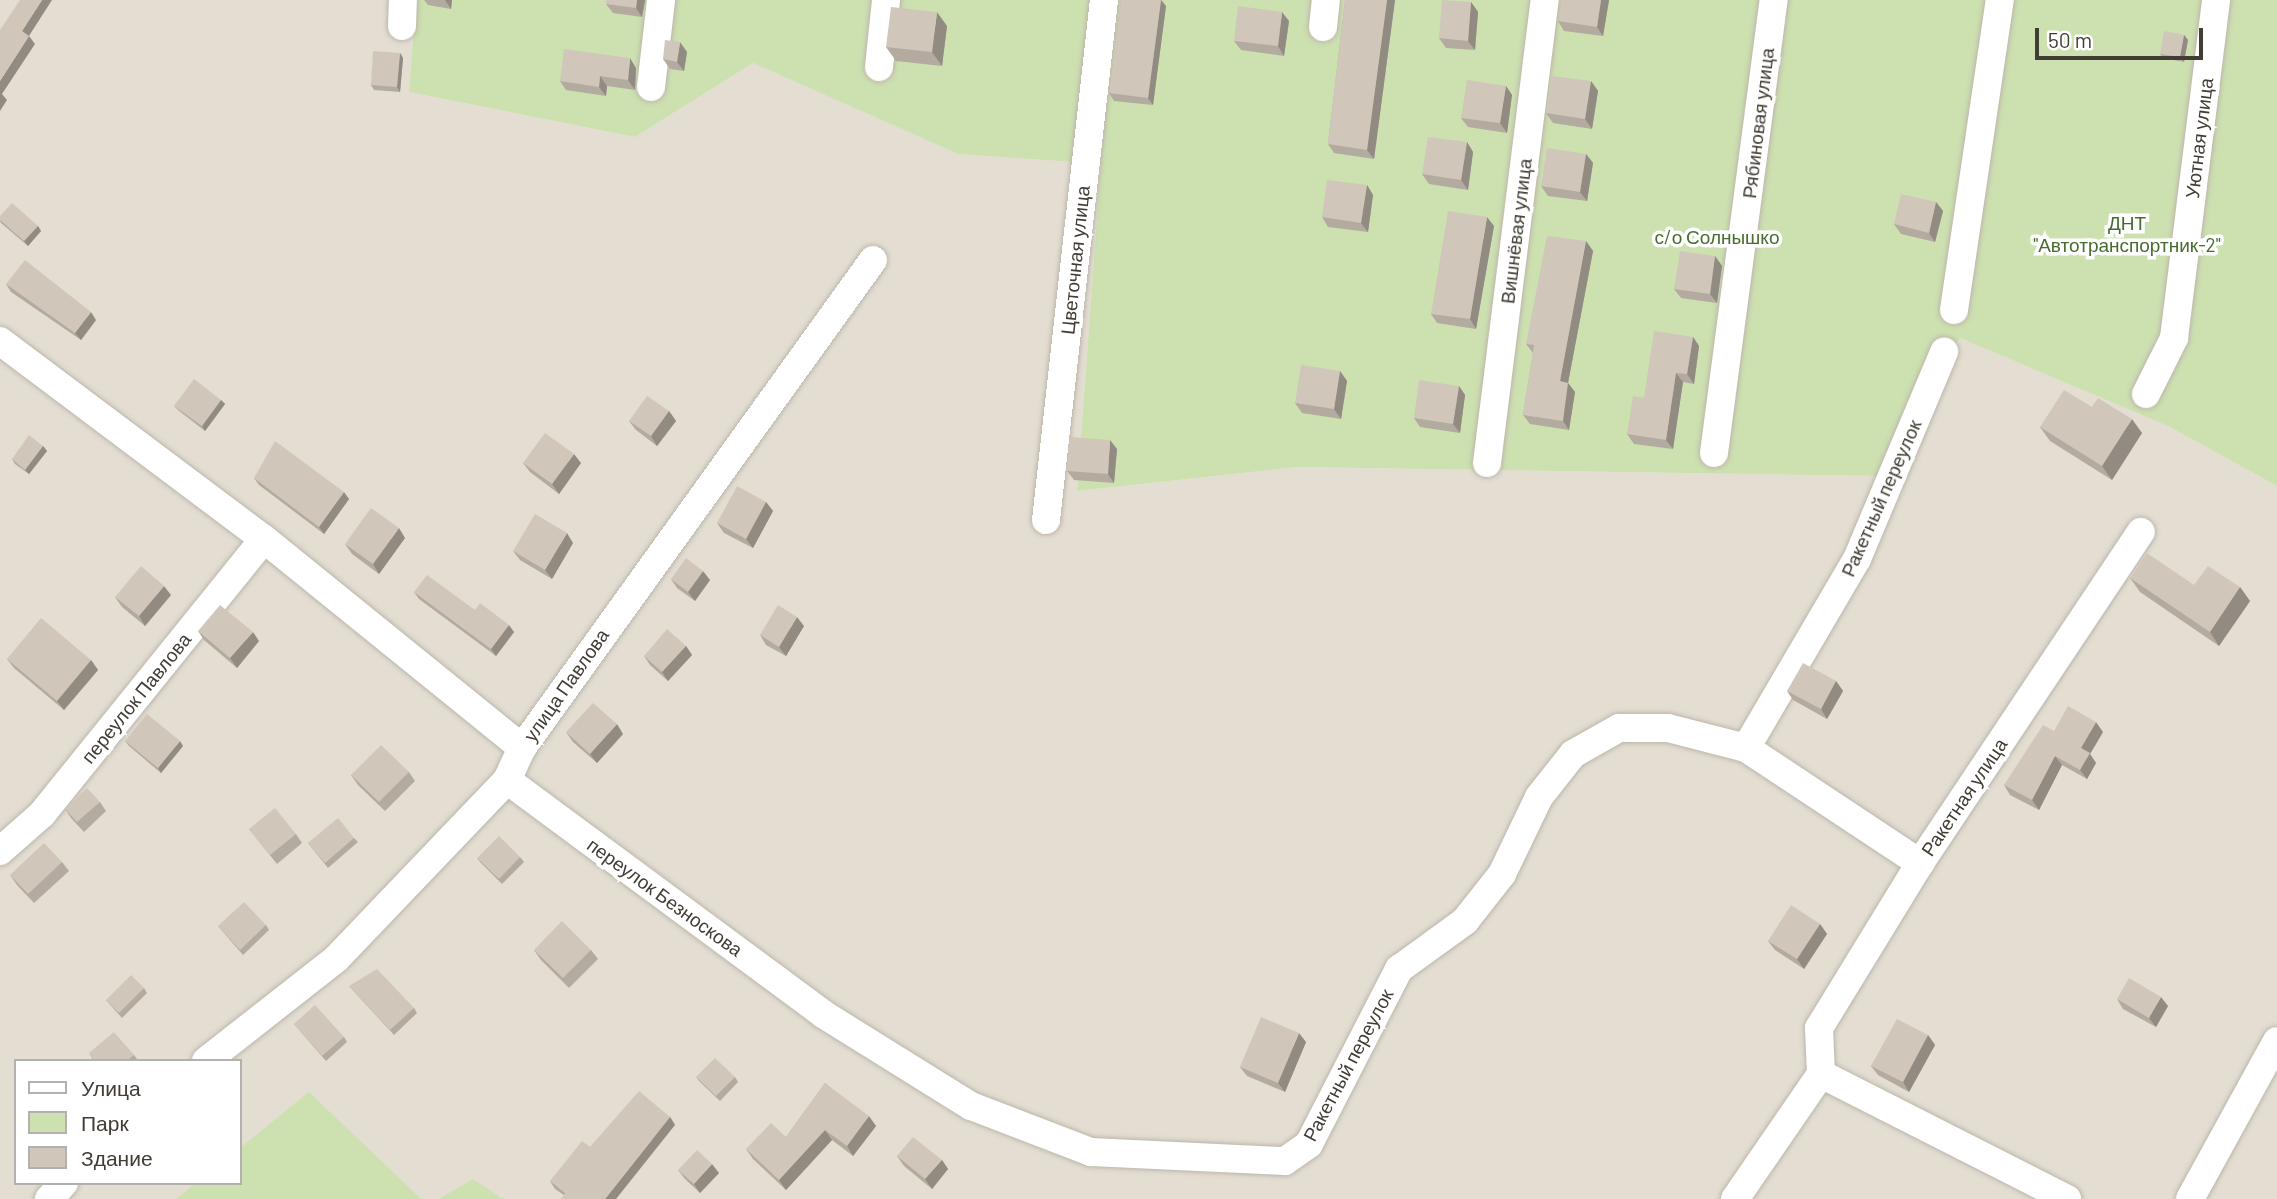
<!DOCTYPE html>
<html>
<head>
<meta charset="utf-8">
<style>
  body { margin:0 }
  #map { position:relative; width:2277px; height:1199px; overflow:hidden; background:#f0ece4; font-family:Barlow,sans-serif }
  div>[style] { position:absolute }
  .residential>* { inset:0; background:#e3ddd2 }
  .green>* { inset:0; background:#cce0b0 }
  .roads { filter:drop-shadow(0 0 2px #bdb6aa) drop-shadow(0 0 2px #bdb6aa) }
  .minor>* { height:28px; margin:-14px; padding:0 14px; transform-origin:14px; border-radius:14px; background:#fff }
  .wall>* { inset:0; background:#b3aba0 }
  .shaded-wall>* { inset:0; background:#928b82 }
  .building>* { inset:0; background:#d0c7ba }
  span { translate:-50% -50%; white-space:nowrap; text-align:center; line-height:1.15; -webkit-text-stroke:7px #fff; paint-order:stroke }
  .street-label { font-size:19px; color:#413c34 }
  .park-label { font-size:19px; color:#486c2e }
  .legend { position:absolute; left:14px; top:1059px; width:228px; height:126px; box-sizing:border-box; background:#fff; border:2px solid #b3b1ae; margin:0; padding:9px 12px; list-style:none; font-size:21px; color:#413c34 }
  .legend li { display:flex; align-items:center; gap:14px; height:35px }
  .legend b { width:35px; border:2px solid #b3b1ae }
  .scale { position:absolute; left:2035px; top:28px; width:168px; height:32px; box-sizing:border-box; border:4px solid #413c34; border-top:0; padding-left:9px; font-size:21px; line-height:24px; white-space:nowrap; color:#413c34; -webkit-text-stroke:5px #fff; paint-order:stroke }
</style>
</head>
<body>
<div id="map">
  <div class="residential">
    <i style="clip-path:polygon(evenodd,0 0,416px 0,409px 92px,635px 137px,753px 63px,958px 154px,1101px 164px,1077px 491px,1297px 467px,1879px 476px,1960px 338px,2170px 427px,2277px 486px,2277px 1199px,0 1199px,0 0,16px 1061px,240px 1061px,240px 1183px,16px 1183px,16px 1061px)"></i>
  </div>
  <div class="green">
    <i style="clip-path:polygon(416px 0,2277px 0,2277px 486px,2170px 427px,1960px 338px,1880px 476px,1297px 467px,1077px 491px,1101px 164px,958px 154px,753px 63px,635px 137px,409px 92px)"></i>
    <i style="clip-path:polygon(309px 1092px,421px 1199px,176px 1199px,196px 1183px,240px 1183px,240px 1148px)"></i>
    <i style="clip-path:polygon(473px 1179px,503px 1199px,439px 1199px)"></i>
  </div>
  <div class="roads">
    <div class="minor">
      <i style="left:402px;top:26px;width:26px;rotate:-88deg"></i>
      <i style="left:1323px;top:27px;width:27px;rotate:-84deg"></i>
      <i style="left:879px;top:67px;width:67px;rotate:-84deg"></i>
      <i style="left:651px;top:87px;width:88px;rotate:-83.4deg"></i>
      <i style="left:1954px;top:310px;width:313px;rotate:-81.6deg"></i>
      <i style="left:0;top:341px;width:330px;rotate:36.9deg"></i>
      <i style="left:264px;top:539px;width:332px;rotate:39deg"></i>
      <i style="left:2146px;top:394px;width:63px;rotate:-63.4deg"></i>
      <i style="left:2174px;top:338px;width:341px;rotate:-82.9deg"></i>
      <i style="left:1714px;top:453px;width:457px;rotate:-82.5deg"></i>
      <i style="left:1487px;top:463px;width:467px;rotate:-82.9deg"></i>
      <i style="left:1046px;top:520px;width:523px;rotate:-83.64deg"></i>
      <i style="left:1746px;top:748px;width:219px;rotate:-59.6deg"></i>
      <i style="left:1857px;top:559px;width:225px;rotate:-67.2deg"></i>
      <i style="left:507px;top:780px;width:393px;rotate:36.5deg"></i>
      <i style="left:823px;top:1014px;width:174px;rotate:31.9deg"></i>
      <i style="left:971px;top:1106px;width:129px;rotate:21deg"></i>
      <i style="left:1091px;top:1152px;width:194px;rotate:2.7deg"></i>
      <i style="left:1285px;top:1161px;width:29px;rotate:-35deg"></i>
      <i style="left:1309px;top:1144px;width:197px;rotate:-62.8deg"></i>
      <i style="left:1399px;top:969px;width:82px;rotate:-36deg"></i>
      <i style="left:1465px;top:921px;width:60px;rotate:-51.8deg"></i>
      <i style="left:1502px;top:874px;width:85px;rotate:-64.3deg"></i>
      <i style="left:1539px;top:797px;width:55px;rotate:-51.7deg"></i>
      <i style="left:1573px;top:754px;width:53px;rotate:-29.5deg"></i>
      <i style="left:1619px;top:728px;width:49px"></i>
      <i style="left:1668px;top:728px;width:81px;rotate:14.4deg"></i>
      <i style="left:1746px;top:748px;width:209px;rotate:33.5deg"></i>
      <i style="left:0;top:851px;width:56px;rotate:-41.4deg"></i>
      <i style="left:42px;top:814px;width:353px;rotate:-51.1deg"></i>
      <i style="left:206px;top:1061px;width:165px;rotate:-38.1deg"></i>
      <i style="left:336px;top:959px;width:248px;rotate:-46.3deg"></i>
      <i style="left:507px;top:780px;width:35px;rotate:-65deg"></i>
      <i style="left:522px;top:748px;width:601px;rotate:-54.27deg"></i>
      <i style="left:1821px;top:1074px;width:276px;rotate:26.9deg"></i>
      <i style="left:49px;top:1199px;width:22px;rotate:-47deg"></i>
      <i style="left:1735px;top:1199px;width:152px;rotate:-55.5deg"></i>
      <i style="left:1821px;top:1074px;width:46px;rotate:-92.5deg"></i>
      <i style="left:1819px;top:1028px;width:193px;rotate:-58.5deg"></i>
      <i style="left:1920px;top:863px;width:398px;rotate:-56.3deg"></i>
      <i style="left:2190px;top:1199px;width:180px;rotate:-61.2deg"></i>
    </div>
  </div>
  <div class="wall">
    <i style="clip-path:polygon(424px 0,452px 0,451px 9px,428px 5px)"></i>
    <i style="clip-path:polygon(606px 0,645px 0,642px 17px,613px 13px,606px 4px)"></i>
    <i style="clip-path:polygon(1121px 0,1161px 0,1166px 6px,1153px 105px,1114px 101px,1109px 93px)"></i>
    <i style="clip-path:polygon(1345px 0,1395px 0,1374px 159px,1334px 153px,1328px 144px)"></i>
    <i style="clip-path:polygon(1561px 0,1609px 0,1603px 36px,1564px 31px,1558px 21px)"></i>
    <i style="clip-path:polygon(1471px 2px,1478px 12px,1475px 50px,1446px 48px,1439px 38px)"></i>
    <i style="clip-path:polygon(1289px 21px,1284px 56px,1241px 50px,1234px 41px)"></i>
    <i style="clip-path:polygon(947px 26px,942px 66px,896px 61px,886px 47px)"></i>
    <i style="clip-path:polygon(2184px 35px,2188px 40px,2184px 62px,2163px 58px,2160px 54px)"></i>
    <i style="clip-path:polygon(687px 52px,684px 71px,670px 69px,663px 59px)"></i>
    <i style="clip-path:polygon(400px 53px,403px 58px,400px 92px,374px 90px,371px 85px)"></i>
    <i style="clip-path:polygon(636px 68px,635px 90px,607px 86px,606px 96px,566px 90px,560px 81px)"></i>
    <i style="clip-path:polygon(1591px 81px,1598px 91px,1592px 129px,1553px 123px,1546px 113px)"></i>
    <i style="clip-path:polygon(1506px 86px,1512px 95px,1507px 133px,1468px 127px,1461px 118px)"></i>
    <i style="clip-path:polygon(1467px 142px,1473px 152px,1468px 190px,1429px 184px,1422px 174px)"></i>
    <i style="clip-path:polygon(1586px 154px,1593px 163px,1587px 201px,1548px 196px,1541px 186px)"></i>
    <i style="clip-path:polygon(1367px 185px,1373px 195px,1368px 232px,1328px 227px,1322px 217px)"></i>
    <i style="clip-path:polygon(1936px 202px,1943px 211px,1935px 242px,1901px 234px,1894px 224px)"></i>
    <i style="clip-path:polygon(0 216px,38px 226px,41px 231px,28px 246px,1px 223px,0 221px)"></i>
    <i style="clip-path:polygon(1494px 226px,1476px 329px,1437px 323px,1431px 314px)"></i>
    <i style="clip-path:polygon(1586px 241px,1593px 251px,1568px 383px,1575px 392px,1569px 430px,1530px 424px,1523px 415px,1533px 353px,1526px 344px)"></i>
    <i style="clip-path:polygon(1715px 256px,1722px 266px,1717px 303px,1681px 298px,1674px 289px)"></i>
    <i style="clip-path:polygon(6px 284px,96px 320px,81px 340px,11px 292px)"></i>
    <i style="clip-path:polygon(1693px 337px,1699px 346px,1694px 384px,1683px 382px,1673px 449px,1634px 444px,1627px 434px,1644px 398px)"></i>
    <i style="clip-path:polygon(1340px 371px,1347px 381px,1341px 419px,1302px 413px,1295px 403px)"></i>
    <i style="clip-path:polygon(1459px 386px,1465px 395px,1460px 433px,1420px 427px,1414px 418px)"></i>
    <i style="clip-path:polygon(221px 400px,225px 404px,205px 431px,178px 410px,174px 406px)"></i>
    <i style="clip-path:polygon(2092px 407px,2142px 433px,2112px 480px,2050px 441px,2040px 427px)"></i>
    <i style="clip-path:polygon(669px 411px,676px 421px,657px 446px,636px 430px,629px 421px)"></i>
    <i style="clip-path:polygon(43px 446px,47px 451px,29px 474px,15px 464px,12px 459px)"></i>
    <i style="clip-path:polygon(1117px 449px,1114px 483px,1074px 480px,1067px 471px)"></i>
    <i style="clip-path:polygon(523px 463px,581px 463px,559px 494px,530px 472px)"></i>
    <i style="clip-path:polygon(254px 478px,349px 499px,324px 534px,259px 485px)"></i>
    <i style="clip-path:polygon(766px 502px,773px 511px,753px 548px,724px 533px,717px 523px)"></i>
    <i style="clip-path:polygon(405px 538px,379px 574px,352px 554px,345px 544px)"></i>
    <i style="clip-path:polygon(573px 543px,552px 579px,520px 560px,513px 551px)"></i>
    <i style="clip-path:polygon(2130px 578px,2194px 585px,2240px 587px,2250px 601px,2219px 646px,2140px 592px)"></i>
    <i style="clip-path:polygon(671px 579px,710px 580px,695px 601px,677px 588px)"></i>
    <i style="clip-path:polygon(414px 592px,475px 610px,514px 632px,496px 656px,419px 599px)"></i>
    <i style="clip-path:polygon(171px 595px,145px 626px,122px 607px,115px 597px)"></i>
    <i style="clip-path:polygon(804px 626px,786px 656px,766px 645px,760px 635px)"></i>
    <i style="clip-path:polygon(198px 631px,259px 641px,237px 668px,204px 640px)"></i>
    <i style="clip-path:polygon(686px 646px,692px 655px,668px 681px,650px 665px,644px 656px)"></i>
    <i style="clip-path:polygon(7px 659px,91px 660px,98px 670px,64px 710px,14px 668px)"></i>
    <i style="clip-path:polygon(1836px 681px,1843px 691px,1827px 719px,1793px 700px,1787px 691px)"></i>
    <i style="clip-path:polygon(2054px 731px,2103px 732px,2090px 754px,2096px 763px,2087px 779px,2062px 765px,2039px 810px,2010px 795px,2004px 785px)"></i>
    <i style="clip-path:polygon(566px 732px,623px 734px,597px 763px,573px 742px)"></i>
    <i style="clip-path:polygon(125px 741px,183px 746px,161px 773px,129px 746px)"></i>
    <i style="clip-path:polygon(409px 772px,415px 781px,385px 811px,358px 785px,351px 775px)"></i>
    <i style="clip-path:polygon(100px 802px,106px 811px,84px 832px,71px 818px,65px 809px)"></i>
    <i style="clip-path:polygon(249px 829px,296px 834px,302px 843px,277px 864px)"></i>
    <i style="clip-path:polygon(354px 838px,358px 842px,328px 868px,308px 843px)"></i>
    <i style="clip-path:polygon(520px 857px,524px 862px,502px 884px,480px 862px,477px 858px)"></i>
    <i style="clip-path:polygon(62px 862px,69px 871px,34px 903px,17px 885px,10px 875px)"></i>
    <i style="clip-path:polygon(1820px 924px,1827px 934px,1804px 969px,1775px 950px,1768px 941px)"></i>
    <i style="clip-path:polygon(266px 925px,269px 930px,243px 955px,218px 926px)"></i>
    <i style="clip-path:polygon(534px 950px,591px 950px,598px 959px,569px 988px,541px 960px)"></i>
    <i style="clip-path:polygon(349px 986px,414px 1008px,417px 1013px,394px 1035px)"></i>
    <i style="clip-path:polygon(144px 988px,147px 993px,122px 1018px,106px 1000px)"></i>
    <i style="clip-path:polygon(2117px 999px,2168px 1006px,2156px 1027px,2123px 1009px)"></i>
    <i style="clip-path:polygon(294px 1024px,344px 1037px,347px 1042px,326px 1061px)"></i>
    <i style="clip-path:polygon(1928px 1035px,1935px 1045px,1909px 1092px,1878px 1075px,1871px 1066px)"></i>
    <i style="clip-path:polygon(1306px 1042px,1285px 1092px,1247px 1076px,1240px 1067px)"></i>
    <i style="clip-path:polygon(89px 1053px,134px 1055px,137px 1059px,135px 1061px,94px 1061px)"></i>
    <i style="clip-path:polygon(696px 1077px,735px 1077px,738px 1082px,720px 1101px,700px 1082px)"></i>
    <i style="clip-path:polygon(825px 1083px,876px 1126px,853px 1156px,832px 1140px,786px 1190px,753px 1159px,746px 1149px,786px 1137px)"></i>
    <i style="clip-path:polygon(670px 1117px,675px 1125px,564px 1195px,555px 1189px,550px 1181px,590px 1147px)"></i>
    <i style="clip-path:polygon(897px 1156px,942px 1160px,948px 1169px,932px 1189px,904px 1166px)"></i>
    <i style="clip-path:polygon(678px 1170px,719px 1173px,700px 1193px,685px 1179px)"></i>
  </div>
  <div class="shaded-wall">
    <i style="clip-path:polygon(42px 0,52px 0,27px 39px,22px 31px)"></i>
    <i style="clip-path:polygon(445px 0,452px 0,451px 9px)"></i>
    <i style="clip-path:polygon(637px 0,645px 0,642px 17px,636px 8px)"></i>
    <i style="clip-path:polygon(1161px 0,1166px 6px,1153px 105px,1148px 98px)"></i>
    <i style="clip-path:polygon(1387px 0,1395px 0,1374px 159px,1367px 150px)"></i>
    <i style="clip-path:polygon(1601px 0,1609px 0,1603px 36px,1597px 27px)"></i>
    <i style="clip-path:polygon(1471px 2px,1478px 12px,1475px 50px,1468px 41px)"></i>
    <i style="clip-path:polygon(937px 12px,947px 26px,942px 66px,932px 52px)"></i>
    <i style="clip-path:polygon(1282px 12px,1289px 21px,1284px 56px,1278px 46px)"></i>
    <i style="clip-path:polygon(2184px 35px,2188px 40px,2184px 62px,2180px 57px)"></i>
    <i style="clip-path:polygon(29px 36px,35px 44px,2px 94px,7px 100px,0 111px,0 81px)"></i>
    <i style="clip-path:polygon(680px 42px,687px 52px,684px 71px,677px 62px)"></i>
    <i style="clip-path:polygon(400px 53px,403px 58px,400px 92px,397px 87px)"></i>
    <i style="clip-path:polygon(630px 58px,636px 68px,635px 90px,628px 80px)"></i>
    <i style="clip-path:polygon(600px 76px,607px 86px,606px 96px,599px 87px)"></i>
    <i style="clip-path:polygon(1591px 81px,1598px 91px,1592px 129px,1585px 119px)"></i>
    <i style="clip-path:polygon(1506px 86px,1512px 95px,1507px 133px,1500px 123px)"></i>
    <i style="clip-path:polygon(1467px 142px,1473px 152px,1468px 190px,1461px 180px)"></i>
    <i style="clip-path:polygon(1586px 154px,1593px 163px,1587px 201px,1580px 192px)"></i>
    <i style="clip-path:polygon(1367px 185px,1373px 195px,1368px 232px,1361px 223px)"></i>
    <i style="clip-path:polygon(1936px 202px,1943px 211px,1935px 242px,1929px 233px)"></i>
    <i style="clip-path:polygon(1487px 217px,1494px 226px,1476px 329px,1470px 319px)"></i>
    <i style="clip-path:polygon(38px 226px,41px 231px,28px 246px,24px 241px)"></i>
    <i style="clip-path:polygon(1586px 241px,1593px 251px,1568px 383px,1575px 392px,1569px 430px,1563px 421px,1560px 381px)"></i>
    <i style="clip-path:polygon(1715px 256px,1722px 266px,1717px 303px,1710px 294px)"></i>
    <i style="clip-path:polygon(91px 312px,96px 320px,81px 340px,75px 333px)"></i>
    <i style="clip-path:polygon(1693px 337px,1699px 346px,1694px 384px,1687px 374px)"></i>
    <i style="clip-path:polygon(1340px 371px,1347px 381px,1341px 419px,1334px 409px)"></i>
    <i style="clip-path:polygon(1676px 373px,1683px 382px,1673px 449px,1666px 440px)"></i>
    <i style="clip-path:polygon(1459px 386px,1465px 395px,1460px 433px,1453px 424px)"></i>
    <i style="clip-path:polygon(221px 400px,225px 404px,205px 431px,202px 426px)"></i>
    <i style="clip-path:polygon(669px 411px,676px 421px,657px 446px,651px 436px)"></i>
    <i style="clip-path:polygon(2132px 419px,2142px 433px,2112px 480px,2102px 466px)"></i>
    <i style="clip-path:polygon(1110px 440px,1117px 449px,1114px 483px,1108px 474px)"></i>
    <i style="clip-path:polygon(43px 446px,47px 451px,29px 474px,25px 470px)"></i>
    <i style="clip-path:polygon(574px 454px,581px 463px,559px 494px,552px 484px)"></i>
    <i style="clip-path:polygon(344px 492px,349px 499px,324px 534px,319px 527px)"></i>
    <i style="clip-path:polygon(766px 502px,773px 511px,753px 548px,746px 539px)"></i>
    <i style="clip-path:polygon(399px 528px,405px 538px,379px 574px,373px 564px)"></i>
    <i style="clip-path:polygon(567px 533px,573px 543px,552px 579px,545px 570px)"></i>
    <i style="clip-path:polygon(703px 571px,710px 580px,695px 601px,688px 592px)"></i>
    <i style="clip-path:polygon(164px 586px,171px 595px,145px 626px,139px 616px)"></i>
    <i style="clip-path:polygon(2240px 587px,2250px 601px,2219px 646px,2210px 632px)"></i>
    <i style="clip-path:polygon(797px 617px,804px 626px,786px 656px,779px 647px)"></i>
    <i style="clip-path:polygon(509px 625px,514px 632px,496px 656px,491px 649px)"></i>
    <i style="clip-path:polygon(253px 632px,259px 641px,237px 668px,230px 658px)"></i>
    <i style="clip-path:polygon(686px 646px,692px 655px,668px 681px,662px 672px)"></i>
    <i style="clip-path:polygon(91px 660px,98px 670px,64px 710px,57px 701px)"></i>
    <i style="clip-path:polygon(1836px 681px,1843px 691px,1827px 719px,1821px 709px)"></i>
    <i style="clip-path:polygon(2096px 722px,2103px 732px,2090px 754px,2096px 763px,2087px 779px,2080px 770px,2081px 748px)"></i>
    <i style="clip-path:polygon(617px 724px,623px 734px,597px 763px,590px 754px)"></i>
    <i style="clip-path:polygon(180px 741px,183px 746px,161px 773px,158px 768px)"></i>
    <i style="clip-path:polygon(2055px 756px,2062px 765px,2039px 810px,2032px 800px)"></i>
    <i style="clip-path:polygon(1820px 924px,1827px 934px,1804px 969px,1797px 959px)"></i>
    <i style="clip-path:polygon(2161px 997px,2168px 1006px,2156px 1027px,2149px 1018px)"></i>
    <i style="clip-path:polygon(1299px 1033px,1306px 1042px,1285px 1092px,1278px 1083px)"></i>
    <i style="clip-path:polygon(1928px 1035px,1935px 1045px,1909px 1092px,1903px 1082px)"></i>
    <i style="clip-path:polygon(869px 1116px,876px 1126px,853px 1156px,847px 1146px)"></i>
    <i style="clip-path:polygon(670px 1117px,675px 1125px,616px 1199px,605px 1199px)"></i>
    <i style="clip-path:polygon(825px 1130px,832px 1140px,786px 1190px,779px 1180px)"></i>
    <i style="clip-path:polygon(942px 1160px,948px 1169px,932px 1189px,925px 1179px)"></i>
    <i style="clip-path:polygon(712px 1164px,719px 1173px,700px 1193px,694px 1184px)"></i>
  </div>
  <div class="building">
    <i style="clip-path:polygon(20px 0,42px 0,22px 31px,29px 36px,0 81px,0 30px)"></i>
    <i style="clip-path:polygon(606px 0,637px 0,636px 8px,606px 4px)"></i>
    <i style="clip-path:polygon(1121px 0,1161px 0,1148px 98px,1109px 93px)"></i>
    <i style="clip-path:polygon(1345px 0,1387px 0,1367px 150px,1328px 144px)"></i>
    <i style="clip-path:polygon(1442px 0,1471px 2px,1468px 41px,1439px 38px)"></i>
    <i style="clip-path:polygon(1561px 0,1601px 0,1597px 27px,1558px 21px)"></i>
    <i style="clip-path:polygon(1238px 6px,1282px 12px,1278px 46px,1234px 41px)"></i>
    <i style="clip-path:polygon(891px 7px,937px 12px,932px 52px,886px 47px)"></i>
    <i style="clip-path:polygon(2164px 31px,2184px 35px,2180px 57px,2160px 54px)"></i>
    <i style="clip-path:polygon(665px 40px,680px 42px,677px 62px,663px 59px)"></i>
    <i style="clip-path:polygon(564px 49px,630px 58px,628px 80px,600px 76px,599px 87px,560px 81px)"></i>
    <i style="clip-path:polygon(373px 51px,400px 53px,397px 87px,371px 85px)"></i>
    <i style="clip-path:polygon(1552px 76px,1591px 81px,1585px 119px,1546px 113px)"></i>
    <i style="clip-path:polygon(1467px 80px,1506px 86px,1500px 123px,1461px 118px)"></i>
    <i style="clip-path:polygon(1428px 137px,1467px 142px,1461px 180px,1422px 174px)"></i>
    <i style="clip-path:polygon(1547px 148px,1586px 154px,1580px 192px,1541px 186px)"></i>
    <i style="clip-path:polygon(1327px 180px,1367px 185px,1361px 223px,1322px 217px)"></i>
    <i style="clip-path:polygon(1901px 194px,1936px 202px,1929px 233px,1894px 224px)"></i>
    <i style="clip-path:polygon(12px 203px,38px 226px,24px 241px,0 220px,0 216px)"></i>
    <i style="clip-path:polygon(1448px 211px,1487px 217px,1470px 319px,1431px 314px)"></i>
    <i style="clip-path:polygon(1547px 236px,1586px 241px,1560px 381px,1568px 383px,1563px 421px,1523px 415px,1534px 345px,1526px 344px)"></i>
    <i style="clip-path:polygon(1680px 251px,1715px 256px,1710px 294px,1674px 289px)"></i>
    <i style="clip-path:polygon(25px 260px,91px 312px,75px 333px,6px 284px)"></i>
    <i style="clip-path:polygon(1654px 331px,1693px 337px,1687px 374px,1676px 373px,1666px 440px,1627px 434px,1633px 396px,1644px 398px)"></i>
    <i style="clip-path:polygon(1301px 365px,1340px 371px,1334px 409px,1295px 403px)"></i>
    <i style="clip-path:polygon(194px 379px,221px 400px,202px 426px,174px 406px)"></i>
    <i style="clip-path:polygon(1419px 380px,1459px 386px,1453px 424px,1414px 418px)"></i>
    <i style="clip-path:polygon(2064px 390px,2092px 407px,2098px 398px,2132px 419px,2102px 466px,2040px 427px)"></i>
    <i style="clip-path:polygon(647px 396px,669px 411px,651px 436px,629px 421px)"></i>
    <i style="clip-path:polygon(545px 433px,574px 454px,552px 484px,523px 463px)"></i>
    <i style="clip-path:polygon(29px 435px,43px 446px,25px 470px,12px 459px)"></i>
    <i style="clip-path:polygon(1070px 437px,1110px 440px,1108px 474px,1067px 471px)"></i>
    <i style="clip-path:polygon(275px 441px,344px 492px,319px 527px,254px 478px)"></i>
    <i style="clip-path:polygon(737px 486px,766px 502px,746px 539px,717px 523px)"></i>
    <i style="clip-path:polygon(371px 508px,399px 528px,373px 564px,345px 544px)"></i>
    <i style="clip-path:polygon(535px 514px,567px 533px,545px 570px,513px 551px)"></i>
    <i style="clip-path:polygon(2147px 553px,2194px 585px,2208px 566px,2240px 587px,2210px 632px,2130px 578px)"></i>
    <i style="clip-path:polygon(686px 558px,703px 571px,688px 592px,671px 579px)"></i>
    <i style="clip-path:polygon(141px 566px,164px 586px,139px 616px,115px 597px)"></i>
    <i style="clip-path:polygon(427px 575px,475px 610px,480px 603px,509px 625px,491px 649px,414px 592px)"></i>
    <i style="clip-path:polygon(220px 605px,253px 632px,230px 658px,198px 631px)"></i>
    <i style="clip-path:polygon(778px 605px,797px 617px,779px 647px,760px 635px)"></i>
    <i style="clip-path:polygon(41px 618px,91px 660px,57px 701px,7px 659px)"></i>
    <i style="clip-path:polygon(667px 629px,686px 646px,662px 672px,644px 656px)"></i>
    <i style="clip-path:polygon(1803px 663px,1836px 681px,1821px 709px,1787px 691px)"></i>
    <i style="clip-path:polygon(593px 703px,617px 724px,590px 754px,566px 732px)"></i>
    <i style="clip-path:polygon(2068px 706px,2096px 722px,2081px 748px,2090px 753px,2080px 770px,2055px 756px,2032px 800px,2004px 785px,2043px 725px,2054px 731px)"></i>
    <i style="clip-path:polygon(147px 714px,180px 741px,158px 768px,125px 741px)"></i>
    <i style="clip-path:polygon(381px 745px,409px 772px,379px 802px,351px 775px)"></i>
    <i style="clip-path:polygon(87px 788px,100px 802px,77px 822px,65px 809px)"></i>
    <i style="clip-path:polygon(275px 808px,296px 834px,270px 855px,249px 829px)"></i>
    <i style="clip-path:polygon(338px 818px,354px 838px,325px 863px,308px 843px)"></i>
    <i style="clip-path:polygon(499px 836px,520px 857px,499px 879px,477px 858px)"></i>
    <i style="clip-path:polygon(44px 843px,62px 862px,28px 894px,10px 875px)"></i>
    <i style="clip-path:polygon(244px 902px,266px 925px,240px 950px,218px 926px)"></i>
    <i style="clip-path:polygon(1791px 905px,1820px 924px,1797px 959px,1768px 941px)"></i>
    <i style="clip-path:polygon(562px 921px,591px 950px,563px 978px,534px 950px)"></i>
    <i style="clip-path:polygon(377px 969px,414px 1008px,390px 1030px,349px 986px)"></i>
    <i style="clip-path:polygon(131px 975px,144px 988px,119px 1013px,106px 1000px)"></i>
    <i style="clip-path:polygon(2129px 978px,2161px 997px,2149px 1018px,2117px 999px)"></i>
    <i style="clip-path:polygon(315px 1005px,344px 1037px,322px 1056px,294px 1024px)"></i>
    <i style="clip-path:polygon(1261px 1017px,1299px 1033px,1278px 1083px,1240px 1067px)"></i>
    <i style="clip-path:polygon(1897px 1019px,1928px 1035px,1903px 1082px,1871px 1066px)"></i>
    <i style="clip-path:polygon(114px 1032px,134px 1055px,126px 1061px,95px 1061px,89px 1053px)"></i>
    <i style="clip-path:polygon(715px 1058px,735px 1077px,716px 1096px,696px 1077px)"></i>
    <i style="clip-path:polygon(825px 1083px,869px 1116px,847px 1146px,825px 1130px,779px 1180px,746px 1149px,771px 1123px,786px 1137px)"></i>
    <i style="clip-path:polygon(639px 1091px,670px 1117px,605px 1199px,561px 1199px,565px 1193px,550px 1181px,582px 1141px,590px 1147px)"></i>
    <i style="clip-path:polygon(913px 1137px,942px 1160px,925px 1179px,897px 1156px)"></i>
    <i style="clip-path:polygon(697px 1150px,712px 1164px,694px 1184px,678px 1170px)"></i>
  </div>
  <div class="street-label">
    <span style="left:1758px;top:123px;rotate:-83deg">Рябиновая улица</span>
    <span style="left:2199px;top:138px;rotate:-83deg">Уютная улица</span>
    <span style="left:1516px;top:231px;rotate:-83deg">Вишнёвая улица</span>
    <span style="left:1075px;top:260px;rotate:-84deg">Цветочная улица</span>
    <span style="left:1881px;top:498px;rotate:-66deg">Ракетный переулок</span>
    <span style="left:566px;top:685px;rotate:-55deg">улица Павлова</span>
    <span style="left:136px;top:698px;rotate:-51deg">переулок Павлова</span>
    <span style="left:1964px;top:797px;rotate:-56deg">Ракетная улица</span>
    <span style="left:665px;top:897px;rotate:36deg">переулок Безноскова</span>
    <span style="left:1348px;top:1065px;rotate:-62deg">Ракетный переулок</span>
  </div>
  <div class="park-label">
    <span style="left:2127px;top:234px">ДНТ<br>"Автотранспортник-2"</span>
    <span style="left:1717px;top:237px">с/о Солнышко</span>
  </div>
  <ul class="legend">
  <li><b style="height:9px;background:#fff"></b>Улица</li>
  <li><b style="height:19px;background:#cce0b0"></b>Парк</li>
  <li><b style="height:19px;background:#d0c7ba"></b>Здание</li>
  </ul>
  <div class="scale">50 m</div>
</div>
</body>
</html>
